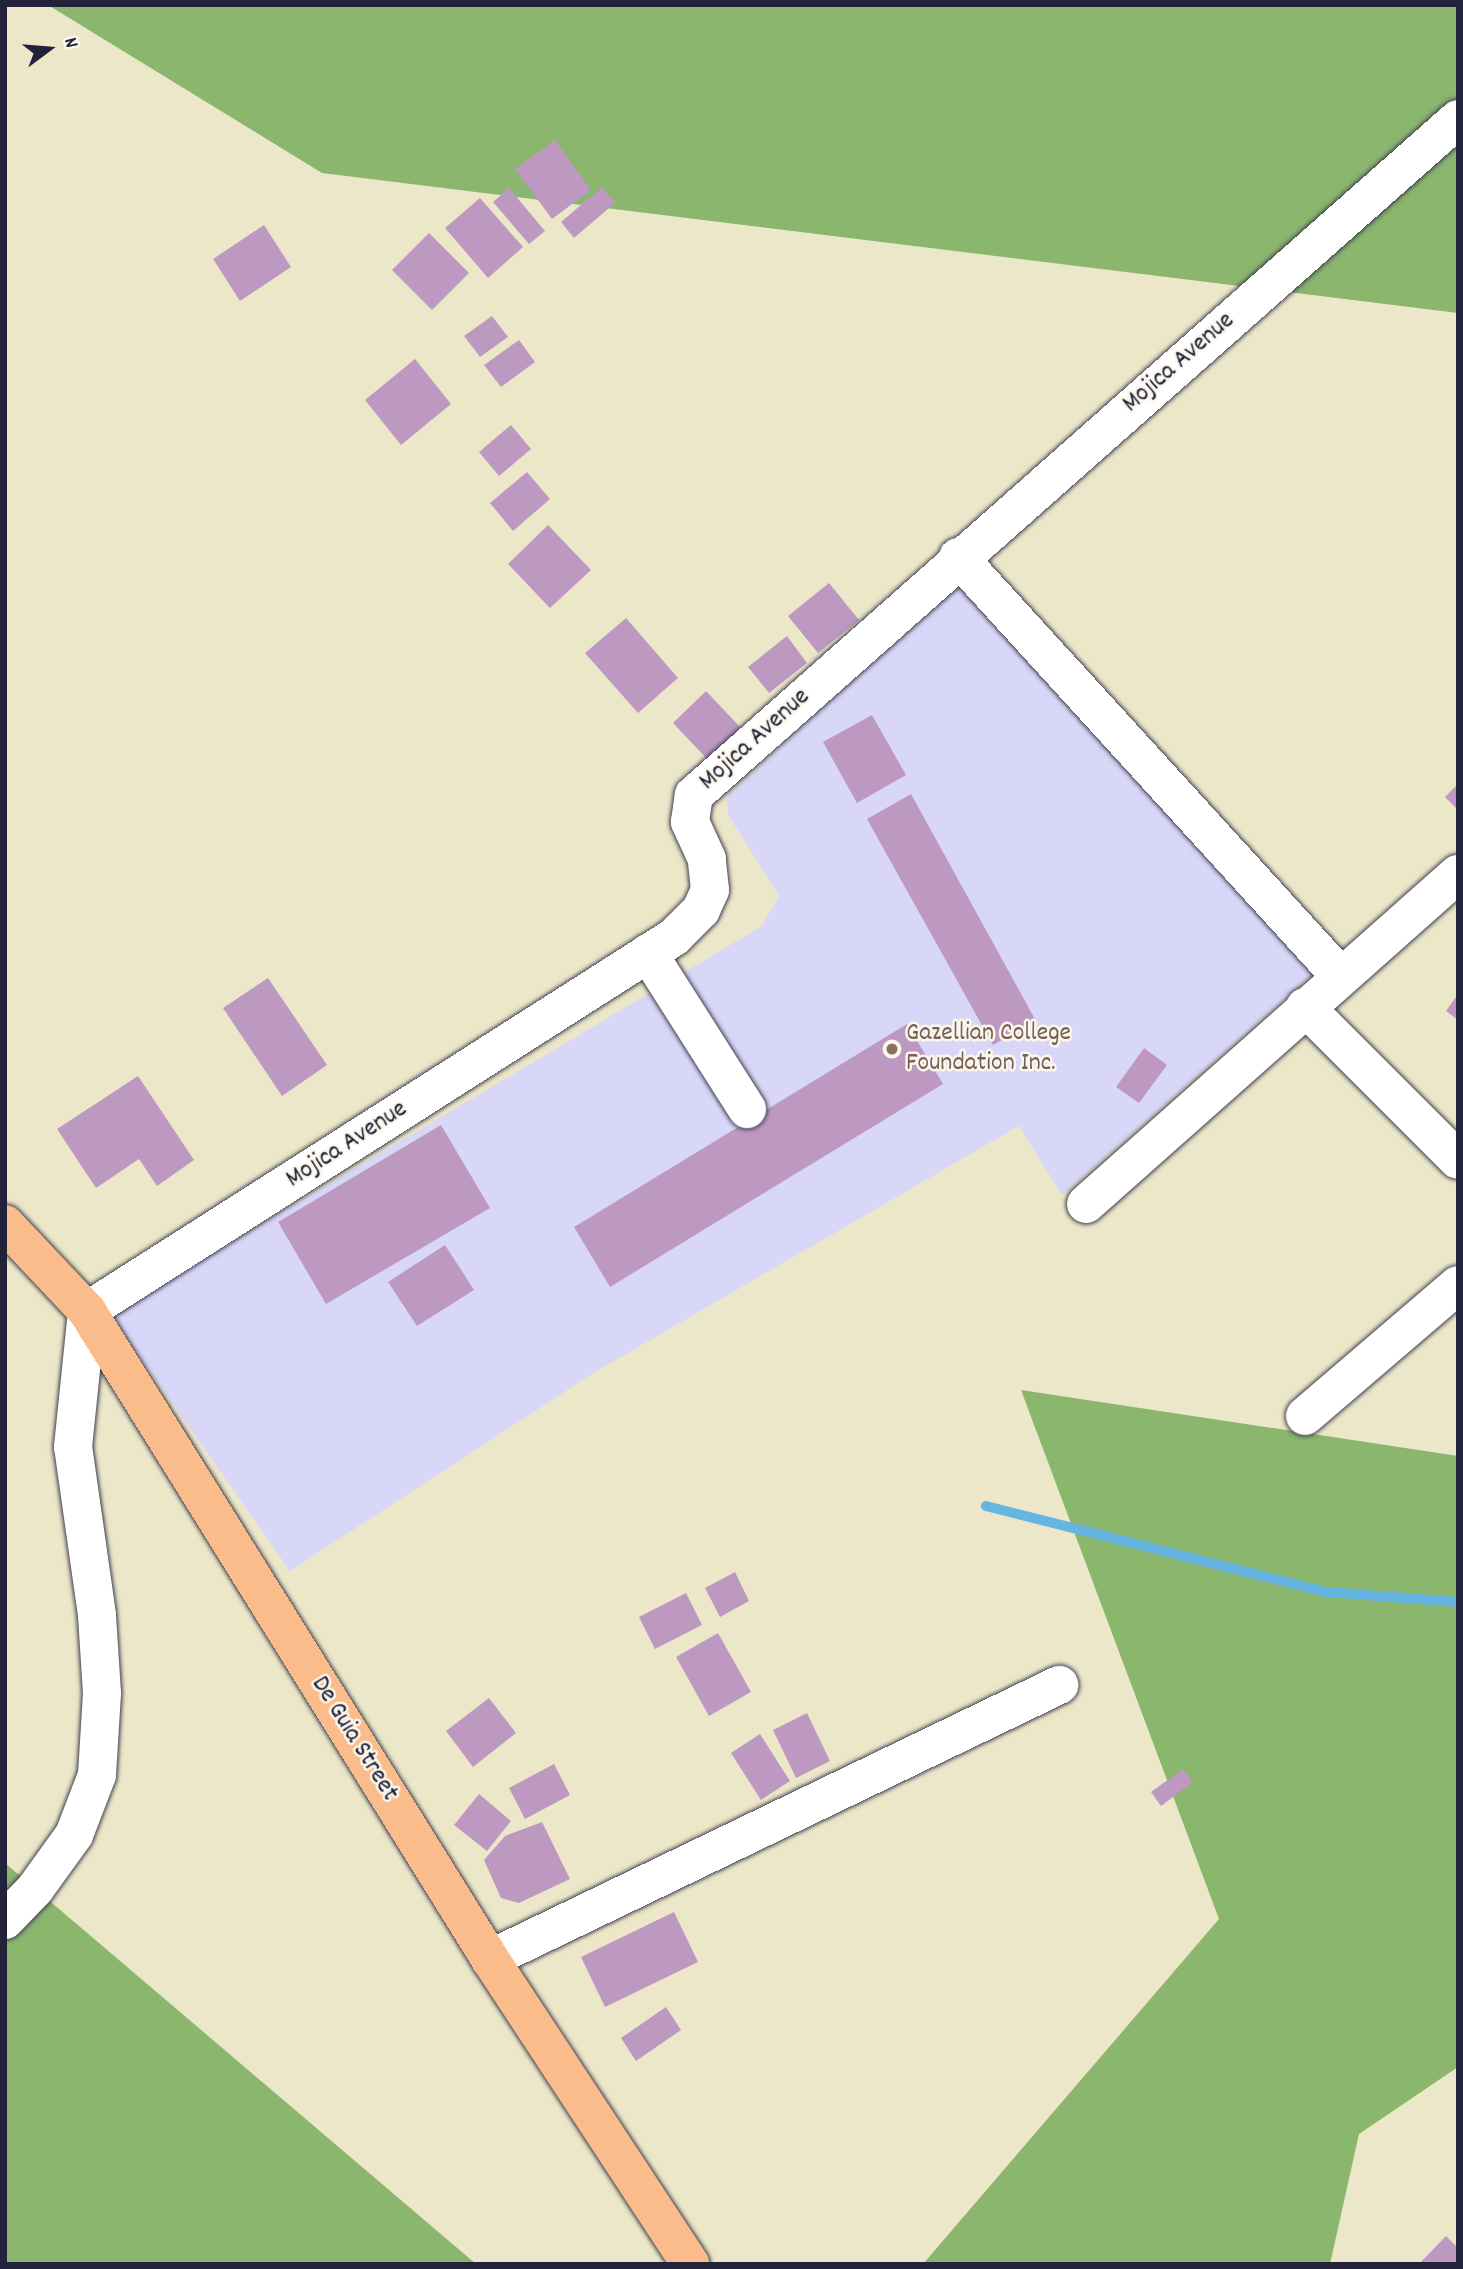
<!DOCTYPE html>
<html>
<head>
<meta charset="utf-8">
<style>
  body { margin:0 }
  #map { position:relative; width:1463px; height:2269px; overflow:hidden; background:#ede7ca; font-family:Dekko,sans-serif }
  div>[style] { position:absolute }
  .built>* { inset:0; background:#d9d7f8 }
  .forest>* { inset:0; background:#8ab66e }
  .stream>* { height:10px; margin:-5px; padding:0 5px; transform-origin:5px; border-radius:5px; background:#65b5e0 }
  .building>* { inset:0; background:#bd99c2 }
  .roads { filter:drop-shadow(0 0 2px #404050) drop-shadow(0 0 2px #404050) }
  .minor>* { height:38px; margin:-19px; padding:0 19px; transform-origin:19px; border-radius:19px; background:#fff }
  .major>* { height:38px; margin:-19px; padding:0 19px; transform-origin:19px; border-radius:19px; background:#fabc8b }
  .dots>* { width:19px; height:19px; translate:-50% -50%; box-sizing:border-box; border:4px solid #fbf7ec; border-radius:50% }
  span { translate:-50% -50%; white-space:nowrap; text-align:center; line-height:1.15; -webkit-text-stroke:5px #fbf7ec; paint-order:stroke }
  .street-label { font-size:26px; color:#22223b }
  .education-label { font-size:26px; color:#785e54 }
  .left { translate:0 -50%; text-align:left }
  .frame { position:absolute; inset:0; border:7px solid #22223b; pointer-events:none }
  .north { position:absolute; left:14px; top:14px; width:70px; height:70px; -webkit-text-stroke:5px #fbf7ec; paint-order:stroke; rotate:74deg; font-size:19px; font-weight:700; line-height:28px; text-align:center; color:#22223b }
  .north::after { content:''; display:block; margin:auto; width:24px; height:32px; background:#22223b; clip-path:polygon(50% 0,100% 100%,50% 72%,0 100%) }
</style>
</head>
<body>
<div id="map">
  <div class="built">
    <i style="clip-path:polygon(959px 582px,1315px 972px,1062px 1195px,1019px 1126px,595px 1372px,290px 1571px,110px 1314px,762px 926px,779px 896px,728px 815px,727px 796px)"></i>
  </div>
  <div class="forest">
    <i style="clip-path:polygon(48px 5px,1458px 5px,1458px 313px,322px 173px)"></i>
    <i style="clip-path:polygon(1021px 1390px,1458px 1456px,1458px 2067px,1359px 2134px,1330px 2264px,923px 2264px,1219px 1919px)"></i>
    <i style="clip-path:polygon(5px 1863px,476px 2264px,5px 2264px)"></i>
  </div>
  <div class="stream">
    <i style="left:986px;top:1506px;width:352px;rotate:14.2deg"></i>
    <i style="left:1327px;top:1592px;width:131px;rotate:4.4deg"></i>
  </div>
  <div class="building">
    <i style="clip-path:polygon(555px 140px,591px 190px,552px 219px,515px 169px)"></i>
    <i style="clip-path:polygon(602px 187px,615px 203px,574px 238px,561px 222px)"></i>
    <i style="clip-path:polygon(509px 188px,545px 231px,529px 244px,493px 202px)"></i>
    <i style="clip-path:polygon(480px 198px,523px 247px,488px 278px,445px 228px)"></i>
    <i style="clip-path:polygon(264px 225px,291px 267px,240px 301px,213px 259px)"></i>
    <i style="clip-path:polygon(429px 233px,469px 273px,432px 310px,392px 270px)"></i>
    <i style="clip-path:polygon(492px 316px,508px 337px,480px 357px,464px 336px)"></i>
    <i style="clip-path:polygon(519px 340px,535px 362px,501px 387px,484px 365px)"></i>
    <i style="clip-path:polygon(415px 359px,451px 404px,401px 445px,365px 400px)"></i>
    <i style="clip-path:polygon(511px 425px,531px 449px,499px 476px,479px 452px)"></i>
    <i style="clip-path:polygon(527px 472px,550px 499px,513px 531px,490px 503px)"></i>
    <i style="clip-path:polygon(548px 525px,591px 570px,550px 608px,508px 564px)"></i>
    <i style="clip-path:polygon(829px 583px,859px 620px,818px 653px,788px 616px)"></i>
    <i style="clip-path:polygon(626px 618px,678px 678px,638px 713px,585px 653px)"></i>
    <i style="clip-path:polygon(787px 636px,807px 663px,769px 693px,748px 667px)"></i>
    <i style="clip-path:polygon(706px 691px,741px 728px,708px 760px,673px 723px)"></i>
    <i style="clip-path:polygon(872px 715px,906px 775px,857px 803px,823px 742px)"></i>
    <i style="clip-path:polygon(1458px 784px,1458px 810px,1445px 797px)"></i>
    <i style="clip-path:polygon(911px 794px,1036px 1021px,993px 1045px,867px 819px)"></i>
    <i style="clip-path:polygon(268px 978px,327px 1065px,282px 1096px,223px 1008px)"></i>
    <i style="clip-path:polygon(1458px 994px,1458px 1020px,1446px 1011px)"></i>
    <i style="clip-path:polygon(907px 1024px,943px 1084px,610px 1287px,574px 1227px)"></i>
    <i style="clip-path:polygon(1144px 1048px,1167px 1065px,1139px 1103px,1116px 1087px)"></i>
    <i style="clip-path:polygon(138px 1076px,194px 1160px,157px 1186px,139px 1159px,96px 1188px,57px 1129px)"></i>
    <i style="clip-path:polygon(441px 1125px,490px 1208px,326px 1304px,278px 1222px)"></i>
    <i style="clip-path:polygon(445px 1245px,474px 1290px,417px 1326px,388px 1282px)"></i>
    <i style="clip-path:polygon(735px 1572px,749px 1601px,720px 1617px,705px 1588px)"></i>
    <i style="clip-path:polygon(686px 1593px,702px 1625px,655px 1649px,639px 1617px)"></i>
    <i style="clip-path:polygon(718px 1633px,751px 1692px,709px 1716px,676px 1657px)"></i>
    <i style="clip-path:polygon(489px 1698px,516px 1733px,473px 1767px,446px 1731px)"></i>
    <i style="clip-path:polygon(807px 1713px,830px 1761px,796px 1778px,773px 1730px)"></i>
    <i style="clip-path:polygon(760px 1734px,790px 1781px,761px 1800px,731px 1753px)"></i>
    <i style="clip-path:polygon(554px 1764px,570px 1795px,525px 1819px,509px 1788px)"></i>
    <i style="clip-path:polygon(1183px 1769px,1193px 1782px,1161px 1806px,1151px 1792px)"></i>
    <i style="clip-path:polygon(479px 1794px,511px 1821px,487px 1851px,454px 1825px)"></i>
    <i style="clip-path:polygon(542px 1822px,570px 1879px,519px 1903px,501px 1898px,484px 1860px,505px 1836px)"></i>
    <i style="clip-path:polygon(674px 1912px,698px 1962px,605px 2007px,581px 1957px)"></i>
    <i style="clip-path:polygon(666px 2007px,681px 2030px,636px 2061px,621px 2038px)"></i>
    <i style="clip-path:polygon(1446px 2236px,1458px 2248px,1458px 2264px,1419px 2264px)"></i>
  </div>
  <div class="roads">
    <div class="minor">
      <i style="left:958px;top:557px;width:567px;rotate:47.64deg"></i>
      <i style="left:648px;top:953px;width:185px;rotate:57.6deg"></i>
      <i style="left:1305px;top:1007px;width:216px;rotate:45deg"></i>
      <i style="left:1086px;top:1204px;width:497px;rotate:-41.6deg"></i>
      <i style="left:1305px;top:1416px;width:201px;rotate:-40.6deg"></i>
      <i style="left:5px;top:1920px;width:43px;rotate:-45.9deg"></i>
      <i style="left:35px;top:1889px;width:67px;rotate:-54.2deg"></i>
      <i style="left:74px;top:1835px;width:64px;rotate:-69deg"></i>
      <i style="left:97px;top:1775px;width:82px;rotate:-86.5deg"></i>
      <i style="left:102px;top:1693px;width:78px;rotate:-93.7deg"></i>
      <i style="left:97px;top:1615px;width:170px;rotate:-98.1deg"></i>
      <i style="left:73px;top:1447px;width:137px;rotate:-84.1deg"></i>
      <i style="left:87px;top:1311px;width:696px;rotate:-32.5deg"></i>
      <i style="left:674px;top:937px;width:38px;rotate:-45deg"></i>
      <i style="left:701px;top:910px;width:22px;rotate:-66deg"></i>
      <i style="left:710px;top:890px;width:31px;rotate:-96deg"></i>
      <i style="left:707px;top:859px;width:41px;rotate:-114.7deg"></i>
      <i style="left:690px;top:822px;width:27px;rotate:-82deg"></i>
      <i style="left:694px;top:795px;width:1020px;rotate:-41.5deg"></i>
      <i style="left:490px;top:1959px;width:632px;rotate:-25.71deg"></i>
    </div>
    <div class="major">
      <i style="left:5px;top:1224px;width:120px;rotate:46.7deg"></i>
      <i style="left:87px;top:1311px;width:763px;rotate:58.12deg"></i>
      <i style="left:490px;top:1959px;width:365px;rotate:56.7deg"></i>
    </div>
  </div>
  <div class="dots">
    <i style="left:892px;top:1049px;background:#8d6e63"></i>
  </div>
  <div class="street-label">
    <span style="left:1179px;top:363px;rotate:-41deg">Mojica Avenue</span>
    <span style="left:755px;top:740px;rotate:-42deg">Mojica Avenue</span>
    <span style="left:347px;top:1145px;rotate:-33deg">Mojica Avenue</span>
    <span style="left:354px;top:1739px;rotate:58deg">De Guia Street</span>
  </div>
  <div class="education-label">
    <span class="left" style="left:906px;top:1049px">Gazellian College<br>Foundation Inc.</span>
  </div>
  <div class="frame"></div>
  <div class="north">N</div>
</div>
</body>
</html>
